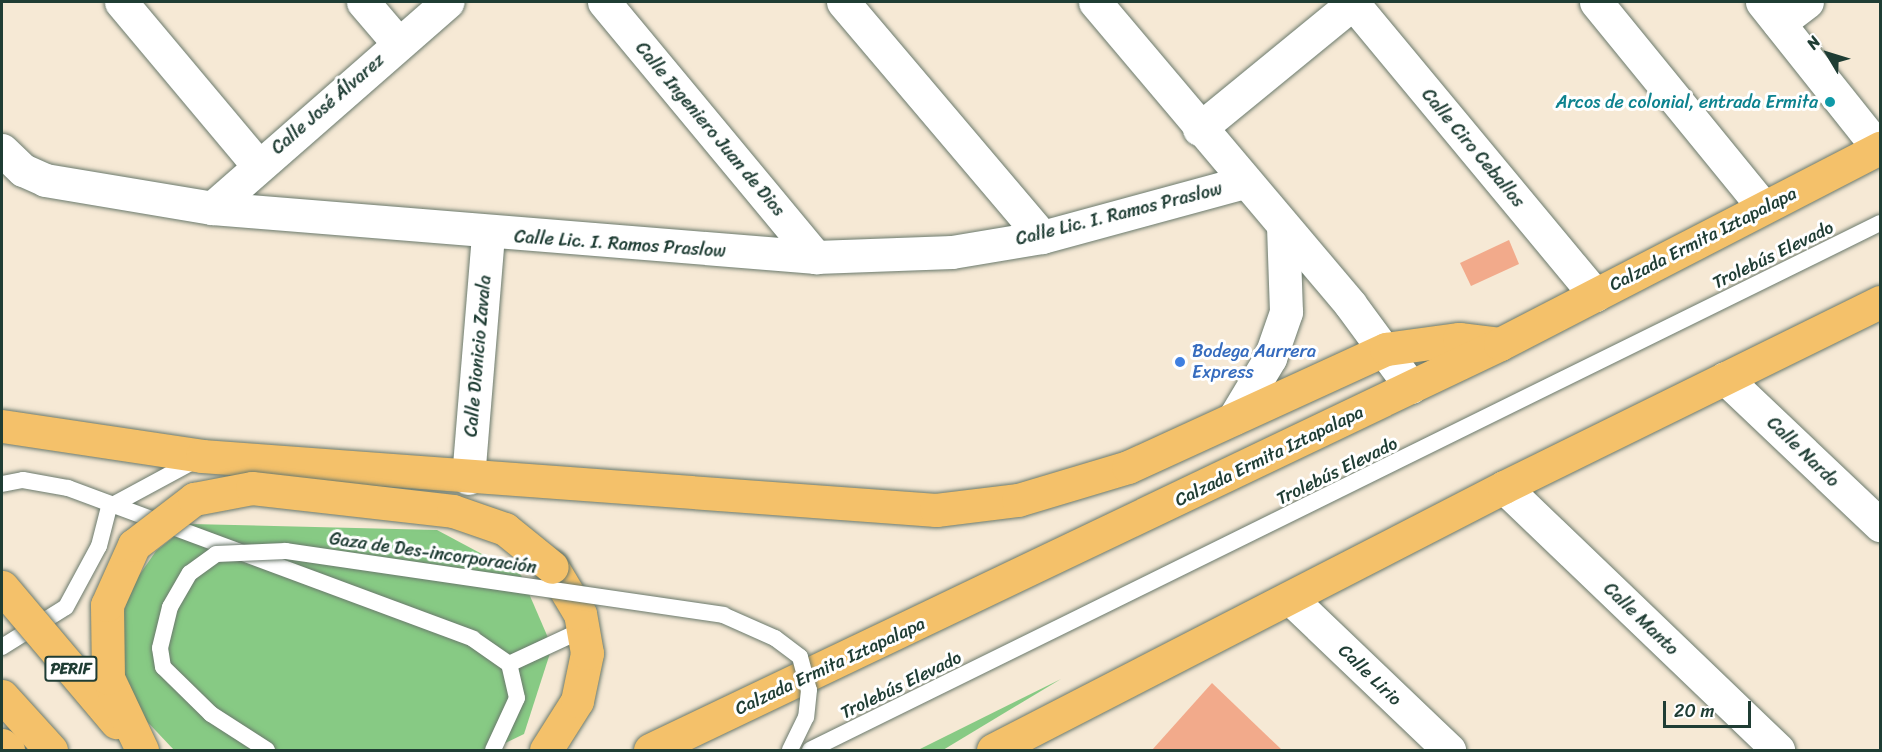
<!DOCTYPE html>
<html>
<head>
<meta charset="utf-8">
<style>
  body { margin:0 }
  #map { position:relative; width:1882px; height:752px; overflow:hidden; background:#f6e9d5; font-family:Sriracha,sans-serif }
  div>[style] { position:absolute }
  .green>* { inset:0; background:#87ca84 }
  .building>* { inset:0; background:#f2aa8b }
  .roads { filter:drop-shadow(0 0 2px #6a796c) drop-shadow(0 0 2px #6a796c) }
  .service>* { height:16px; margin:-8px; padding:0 8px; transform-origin:8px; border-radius:8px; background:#fff }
  .minor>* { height:33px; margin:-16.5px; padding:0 16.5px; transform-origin:16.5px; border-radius:16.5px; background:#fff }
  .primary>* { height:33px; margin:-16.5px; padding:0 16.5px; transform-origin:16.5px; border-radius:16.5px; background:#f4c16a }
  .bridges { filter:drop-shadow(0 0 2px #6a796c) drop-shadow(0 0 2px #6a796c) }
  .service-bridge>* { height:16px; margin:-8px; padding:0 8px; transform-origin:8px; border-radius:8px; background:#fff }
  .primary-bridge>* { height:33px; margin:-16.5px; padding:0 16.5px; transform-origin:16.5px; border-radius:16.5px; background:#f4c16a }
  .dots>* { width:16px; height:16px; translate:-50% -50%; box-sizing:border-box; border:3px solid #fff; border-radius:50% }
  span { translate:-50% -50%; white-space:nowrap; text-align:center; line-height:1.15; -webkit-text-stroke:6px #fff; paint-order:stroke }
  .shield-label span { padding:2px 4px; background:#fff; border:2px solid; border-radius:4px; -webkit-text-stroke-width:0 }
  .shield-label { font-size:16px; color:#1f3d34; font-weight:700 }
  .culture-label { font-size:18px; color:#0d838f }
  .right { translate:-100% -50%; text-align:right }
  .street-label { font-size:18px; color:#1f3d34 }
  .shop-label { font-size:18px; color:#366cbe }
  .left { translate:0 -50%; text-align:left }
  .frame { position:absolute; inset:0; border:3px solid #1f3d34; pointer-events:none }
  .north { position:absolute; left:1798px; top:24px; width:60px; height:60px; -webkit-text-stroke:4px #fff; paint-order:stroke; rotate:308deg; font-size:16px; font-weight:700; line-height:24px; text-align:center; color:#1f3d34 }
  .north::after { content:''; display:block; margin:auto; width:21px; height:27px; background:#1f3d34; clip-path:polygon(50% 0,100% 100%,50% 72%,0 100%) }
  .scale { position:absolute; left:1663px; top:701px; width:88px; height:27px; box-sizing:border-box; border:3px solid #1f3d34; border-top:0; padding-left:8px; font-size:18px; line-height:21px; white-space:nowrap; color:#1f3d34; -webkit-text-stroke:4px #fff; paint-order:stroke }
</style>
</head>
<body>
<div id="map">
  <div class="green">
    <i style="clip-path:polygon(190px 524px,437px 530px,521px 575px,552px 647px,524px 734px,491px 750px,174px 750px,139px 713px,122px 673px,119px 629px,131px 587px,156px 551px)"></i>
    <i style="clip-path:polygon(1061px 679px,943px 750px,918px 750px)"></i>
  </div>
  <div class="building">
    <i style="clip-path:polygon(1509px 240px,1519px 264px,1471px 286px,1460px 263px)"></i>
    <i style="clip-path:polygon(1212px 683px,1282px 750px,1152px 750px)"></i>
  </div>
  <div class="roads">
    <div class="service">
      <i style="left:2px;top:484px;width:21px;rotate:-11deg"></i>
      <i style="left:23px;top:480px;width:46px;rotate:10.1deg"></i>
      <i style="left:68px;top:488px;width:432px;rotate:20.4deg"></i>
      <i style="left:473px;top:639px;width:44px;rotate:34.8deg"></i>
      <i style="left:2px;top:647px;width:75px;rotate:-32deg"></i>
      <i style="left:66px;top:607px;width:69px;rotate:-61.6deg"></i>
      <i style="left:99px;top:546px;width:40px;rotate:-75.6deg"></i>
      <i style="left:109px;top:507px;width:99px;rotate:-28.4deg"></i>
      <i style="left:493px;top:750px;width:57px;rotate:-65.2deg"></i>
      <i style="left:517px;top:698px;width:35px;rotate:-103deg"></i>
      <i style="left:509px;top:664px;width:83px;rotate:-25deg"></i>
      <i style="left:810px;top:750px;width:1193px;rotate:-26.22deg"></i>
    </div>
    <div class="minor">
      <i style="left:121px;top:2px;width:213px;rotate:50deg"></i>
      <i style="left:363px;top:2px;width:54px;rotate:49.5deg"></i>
      <i style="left:604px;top:2px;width:332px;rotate:50.3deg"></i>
      <i style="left:843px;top:2px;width:308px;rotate:49.7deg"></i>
      <i style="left:1095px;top:2px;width:395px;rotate:49.8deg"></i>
      <i style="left:1350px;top:304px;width:103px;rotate:53.7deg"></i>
      <i style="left:1352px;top:2px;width:381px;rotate:50.3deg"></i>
      <i style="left:1596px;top:2px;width:264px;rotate:50.8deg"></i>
      <i style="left:1762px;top:2px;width:188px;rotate:51.5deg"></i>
      <i style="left:1779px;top:23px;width:35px;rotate:-37deg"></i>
      <i style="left:1199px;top:129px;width:200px;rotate:-39.3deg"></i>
      <i style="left:2px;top:150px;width:29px;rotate:44deg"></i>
      <i style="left:23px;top:170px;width:24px;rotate:24deg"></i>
      <i style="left:45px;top:180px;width:169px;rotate:9.5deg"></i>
      <i style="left:212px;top:208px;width:606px;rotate:4.64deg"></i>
      <i style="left:816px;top:257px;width:136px;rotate:-2.1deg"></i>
      <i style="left:952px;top:252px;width:91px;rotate:-9.5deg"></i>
      <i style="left:1042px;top:237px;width:209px;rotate:-15.2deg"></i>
      <i style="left:212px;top:208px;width:313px;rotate:-41.2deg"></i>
      <i style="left:1725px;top:378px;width:214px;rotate:43.5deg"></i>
      <i style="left:1234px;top:418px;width:70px;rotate:-59deg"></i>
      <i style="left:1270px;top:358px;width:49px;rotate:-70.8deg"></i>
      <i style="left:1286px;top:312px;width:86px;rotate:-92deg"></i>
      <i style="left:468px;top:478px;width:245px;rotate:-85.3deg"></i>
      <i style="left:1504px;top:487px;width:380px;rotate:43.8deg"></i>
      <i style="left:1291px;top:599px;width:219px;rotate:43.7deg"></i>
    </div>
    <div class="primary">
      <i style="left:2px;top:426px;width:202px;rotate:8.5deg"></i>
      <i style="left:202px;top:456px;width:736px;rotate:4.21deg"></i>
      <i style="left:936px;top:510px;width:83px;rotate:-7deg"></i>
      <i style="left:1018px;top:500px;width:115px;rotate:-16.7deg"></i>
      <i style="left:1128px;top:467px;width:284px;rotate:-24.6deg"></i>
      <i style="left:1386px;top:349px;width:74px;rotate:-7.8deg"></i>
      <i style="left:1459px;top:339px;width:41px;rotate:7deg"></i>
      <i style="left:2px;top:696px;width:73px;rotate:47.8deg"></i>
      <i style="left:2px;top:745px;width:8px;rotate:40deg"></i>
      <i style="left:546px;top:750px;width:58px;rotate:-57.7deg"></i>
      <i style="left:577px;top:701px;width:49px;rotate:-78.2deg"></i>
      <i style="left:587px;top:653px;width:40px;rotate:-100deg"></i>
      <i style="left:580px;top:614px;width:55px;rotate:-120.8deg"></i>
      <i style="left:650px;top:750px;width:942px;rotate:-25.53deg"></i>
      <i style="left:1500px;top:344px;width:428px;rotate:-27.3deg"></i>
      <i style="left:993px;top:750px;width:575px;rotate:-27.23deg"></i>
      <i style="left:1504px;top:487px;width:419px;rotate:-26.2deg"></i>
    </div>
  </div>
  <div class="bridges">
    <div class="service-bridge">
      <i style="left:267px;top:750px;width:67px;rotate:-147.3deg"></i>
      <i style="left:211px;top:714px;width:67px;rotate:-135.6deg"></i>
      <i style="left:163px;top:667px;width:19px;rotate:-99deg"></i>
      <i style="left:160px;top:648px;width:42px;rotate:-76.3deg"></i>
      <i style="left:170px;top:607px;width:39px;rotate:-60deg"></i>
      <i style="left:190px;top:573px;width:32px;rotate:-36deg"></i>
      <i style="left:216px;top:554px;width:70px;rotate:-2.5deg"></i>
      <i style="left:286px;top:551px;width:442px;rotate:8.3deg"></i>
      <i style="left:723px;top:615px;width:57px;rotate:23.9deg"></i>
      <i style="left:775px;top:638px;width:31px;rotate:37deg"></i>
      <i style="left:800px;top:657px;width:34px;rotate:75deg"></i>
      <i style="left:809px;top:690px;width:27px;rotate:96deg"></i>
      <i style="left:806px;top:717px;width:37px;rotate:116deg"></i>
    </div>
    <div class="primary-bridge">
      <i style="left:2px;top:587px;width:177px;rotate:49.8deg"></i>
      <i style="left:142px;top:750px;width:80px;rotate:-115.3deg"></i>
      <i style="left:108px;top:678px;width:73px;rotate:-90.8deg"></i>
      <i style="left:107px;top:605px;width:66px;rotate:-65.8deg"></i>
      <i style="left:134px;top:545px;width:76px;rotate:-37.5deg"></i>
      <i style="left:194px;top:499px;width:59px;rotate:-10.7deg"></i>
      <i style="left:252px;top:488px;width:202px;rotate:6.5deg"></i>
      <i style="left:453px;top:511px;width:55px;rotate:19.1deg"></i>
      <i style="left:505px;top:529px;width:60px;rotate:39deg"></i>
    </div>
  </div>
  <div class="dots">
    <i style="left:1830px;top:102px;background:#0f9aa8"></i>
    <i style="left:1180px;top:362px;background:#3f7fe0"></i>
  </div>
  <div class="shield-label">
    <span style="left:71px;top:669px">PERIF</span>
  </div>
  <div class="culture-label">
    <span class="right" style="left:1818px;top:102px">Arcos de colonial, entrada Ermita</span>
  </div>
  <div class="street-label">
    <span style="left:328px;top:104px;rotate:-41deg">Calle José Álvarez</span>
    <span style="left:710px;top:129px;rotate:50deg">Calle Ingeniero Juan de Dios</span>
    <span style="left:1473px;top:148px;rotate:50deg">Calle Ciro Ceballos</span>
    <span style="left:1119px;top:214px;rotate:-14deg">Calle Lic. I. Ramos Praslow</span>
    <span style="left:1703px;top:239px;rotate:-27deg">Calzada Ermita Iztapalapa</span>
    <span style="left:620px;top:244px;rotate:4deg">Calle Lic. I. Ramos Praslow</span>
    <span style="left:1773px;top:255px;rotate:-26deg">Trolebús Elevado</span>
    <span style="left:478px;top:356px;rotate:-85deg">Calle Dionicio Zavala</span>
    <span style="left:1803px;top:452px;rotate:44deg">Calle Nardo</span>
    <span style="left:1269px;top:456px;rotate:-26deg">Calzada Ermita Iztapalapa</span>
    <span style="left:1337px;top:471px;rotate:-26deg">Trolebús Elevado</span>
    <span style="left:433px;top:553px;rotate:8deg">Gaza de Des-incorporación</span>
    <span style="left:1641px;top:619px;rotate:44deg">Calle Manto</span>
    <span style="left:830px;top:666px;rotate:-25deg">Calzada Ermita Iztapalapa</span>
    <span style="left:1370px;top:675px;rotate:44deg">Calle Lirio</span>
    <span style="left:901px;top:685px;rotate:-26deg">Trolebús Elevado</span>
  </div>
  <div class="shop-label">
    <span class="left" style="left:1192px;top:362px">Bodega Aurrera<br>Express</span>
  </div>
  <div class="frame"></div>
  <div class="north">N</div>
  <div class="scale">20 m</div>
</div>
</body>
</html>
